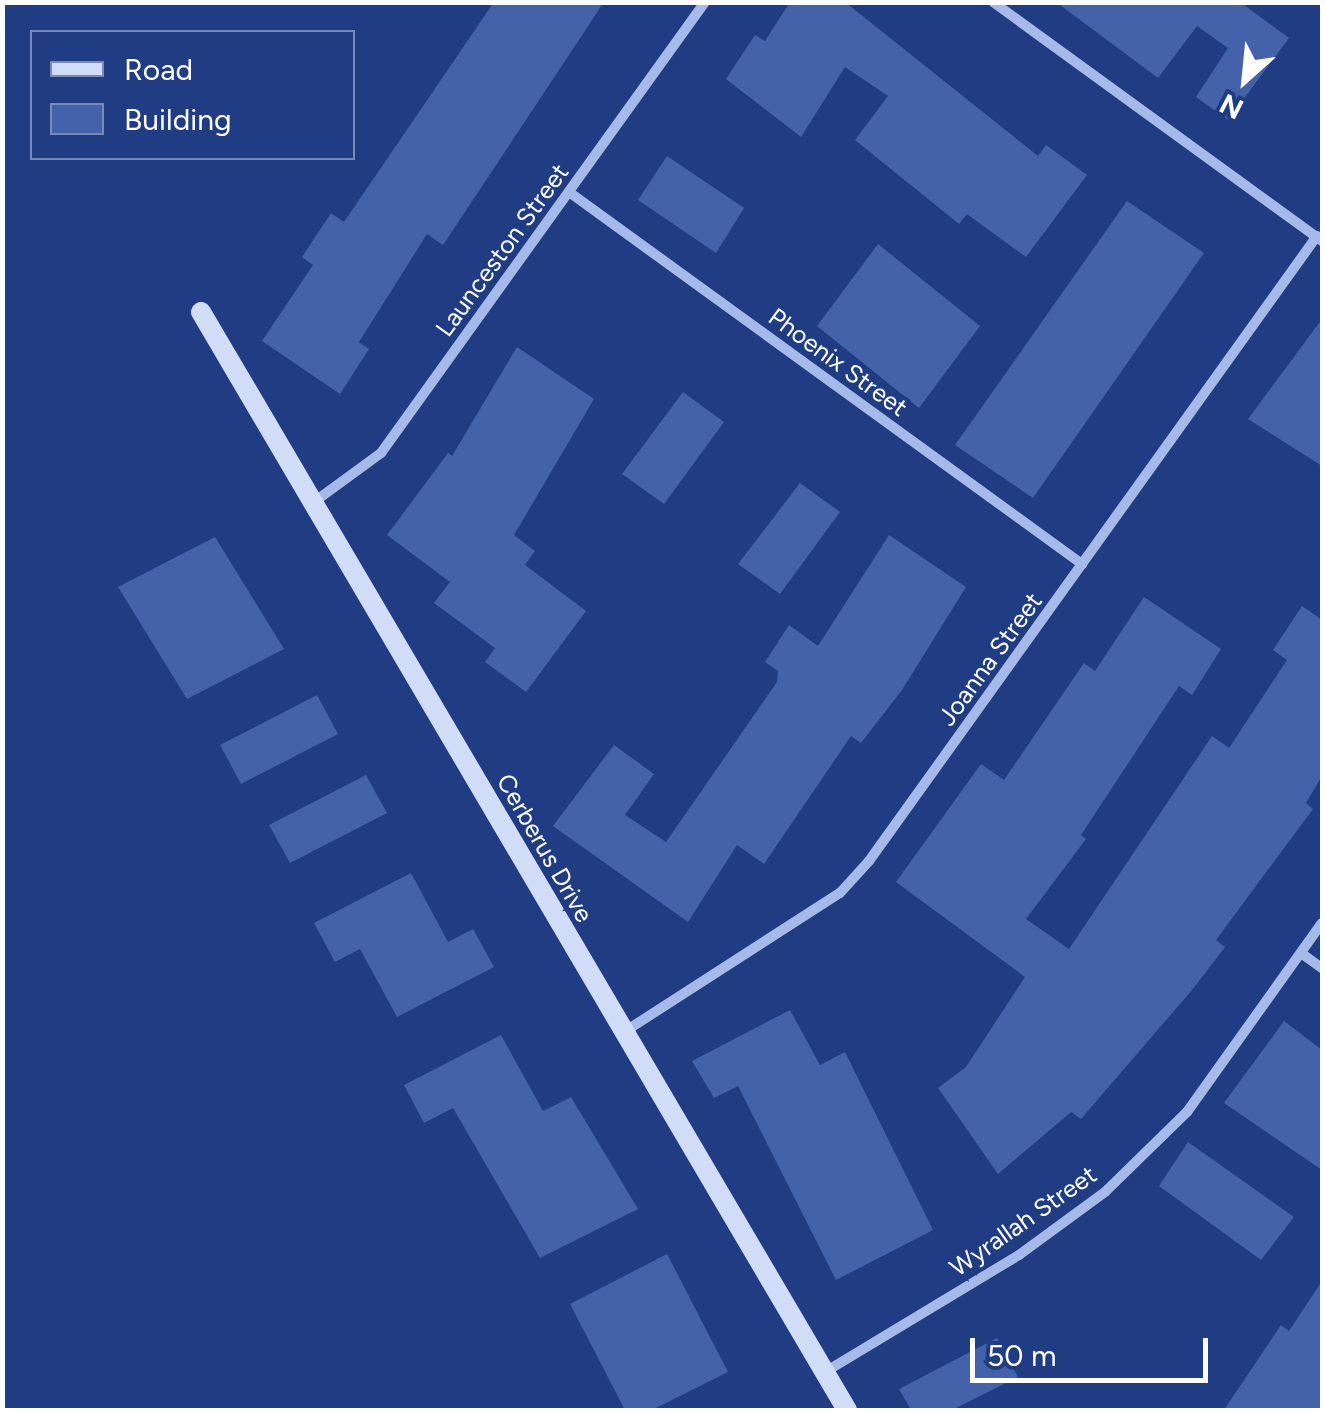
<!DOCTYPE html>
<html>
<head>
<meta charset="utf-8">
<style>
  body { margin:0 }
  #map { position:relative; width:1325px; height:1413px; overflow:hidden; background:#203c82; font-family:Figtree,sans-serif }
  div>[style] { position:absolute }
  .building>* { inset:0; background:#4462aa }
  .street>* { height:10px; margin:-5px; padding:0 5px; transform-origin:5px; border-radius:5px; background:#a6bae9 }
  .secondary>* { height:20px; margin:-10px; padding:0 10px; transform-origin:10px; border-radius:10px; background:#d1dcf7 }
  span { translate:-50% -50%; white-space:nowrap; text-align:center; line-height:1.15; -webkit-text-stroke:8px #203c82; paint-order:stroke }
  .street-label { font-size:25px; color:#fff }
  .frame { position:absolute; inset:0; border:5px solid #fff; pointer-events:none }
  .legend { position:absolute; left:30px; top:30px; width:325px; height:130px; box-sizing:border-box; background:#203c82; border:2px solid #798ab4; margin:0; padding:12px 18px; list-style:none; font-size:30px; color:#fff }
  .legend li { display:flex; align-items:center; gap:20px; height:50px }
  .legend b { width:50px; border:2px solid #798ab4 }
  .north { position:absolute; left:1195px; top:30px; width:100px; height:100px; -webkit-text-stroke:8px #203c82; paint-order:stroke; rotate:207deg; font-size:28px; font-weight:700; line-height:40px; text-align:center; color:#fff }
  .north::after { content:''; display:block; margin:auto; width:35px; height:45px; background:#fff; clip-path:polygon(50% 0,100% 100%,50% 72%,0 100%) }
  .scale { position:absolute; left:970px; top:1338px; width:238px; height:45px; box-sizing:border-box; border:5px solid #fff; border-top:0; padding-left:12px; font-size:30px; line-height:35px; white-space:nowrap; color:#fff; -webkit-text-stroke:8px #203c82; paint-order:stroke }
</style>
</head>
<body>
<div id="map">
  <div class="building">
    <i style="clip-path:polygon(494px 2px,604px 2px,443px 245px,427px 234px,359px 342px,369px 349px,340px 394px,262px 341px,313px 265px,302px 257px,331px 213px,344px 222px)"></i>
    <i style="clip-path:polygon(790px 2px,845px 2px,1038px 156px,1046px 145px,1087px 175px,1026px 257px,967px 214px,959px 224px,855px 140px,888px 96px,845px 67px,801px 137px,726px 79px,755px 35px,765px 41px)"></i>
    <i style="clip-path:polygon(1056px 2px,1240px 2px,1289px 38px,1228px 120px,1196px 97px,1228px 48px,1197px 26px,1158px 78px)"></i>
    <i style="clip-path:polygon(667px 156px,744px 208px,716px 253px,638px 200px)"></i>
    <i style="clip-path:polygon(1127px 201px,1204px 253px,1033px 498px,955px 445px)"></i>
    <i style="clip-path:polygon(878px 244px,980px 326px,919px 408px,817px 326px)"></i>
    <i style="clip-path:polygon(1322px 319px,1322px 466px,1248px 419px)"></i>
    <i style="clip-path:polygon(517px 347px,594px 399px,514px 535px,535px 551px,525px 565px,586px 611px,526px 692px,485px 662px,495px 648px,434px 603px,450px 582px,387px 535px,448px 453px,452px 456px)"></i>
    <i style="clip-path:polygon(683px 392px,724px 422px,664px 504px,622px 474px)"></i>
    <i style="clip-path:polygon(800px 483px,840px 512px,780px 594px,738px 564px)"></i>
    <i style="clip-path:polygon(889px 535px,966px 587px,902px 690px,861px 743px,851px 736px,764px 864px,737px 845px,688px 922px,553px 826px,614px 745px,654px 774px,625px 815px,666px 842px,777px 682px,778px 671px,765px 662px,789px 625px,818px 646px)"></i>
    <i style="clip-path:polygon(215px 537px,284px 649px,187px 699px,118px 587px)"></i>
    <i style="clip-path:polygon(1144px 597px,1221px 649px,1192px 695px,1179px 686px,1081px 835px,1086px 839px,1026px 919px,1069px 949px,1212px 736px,1229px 748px,1287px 660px,1273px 650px,1302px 606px,1322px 620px,1322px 776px,1306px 803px,1313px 809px,1216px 940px,1225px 947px,1192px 990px,1081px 1119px,1071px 1112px,998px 1174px,938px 1088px,966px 1067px,1025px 977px,896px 882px,981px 764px,1004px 780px,1084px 663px,1095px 671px)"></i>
    <i style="clip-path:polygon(317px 695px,338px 734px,241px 784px,220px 745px)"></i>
    <i style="clip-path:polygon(366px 775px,387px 813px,290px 863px,269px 825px)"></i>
    <i style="clip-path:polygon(411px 873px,448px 942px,473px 929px,494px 967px,397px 1017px,360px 949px,335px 962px,314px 923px)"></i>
    <i style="clip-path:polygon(790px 1010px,820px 1065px,845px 1052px,933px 1230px,836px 1280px,738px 1086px,714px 1098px,692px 1061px)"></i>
    <i style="clip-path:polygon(1284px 1021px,1322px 1050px,1322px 1170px,1224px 1103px)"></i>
    <i style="clip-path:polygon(501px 1035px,543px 1111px,571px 1097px,638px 1209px,540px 1258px,453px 1108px,424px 1123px,404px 1085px)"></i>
    <i style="clip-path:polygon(1188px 1142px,1294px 1217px,1261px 1260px,1159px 1186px)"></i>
    <i style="clip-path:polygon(667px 1254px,728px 1372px,652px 1410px,625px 1410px,570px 1304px)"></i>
    <i style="clip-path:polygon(1322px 1281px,1322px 1410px,1224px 1410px,1281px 1325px,1289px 1331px)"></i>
    <i style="clip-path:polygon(997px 1338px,1018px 1377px,952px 1410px,911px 1410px,899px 1389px)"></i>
  </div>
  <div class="street">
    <i style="left:993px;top:2px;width:407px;rotate:36deg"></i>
    <i style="left:569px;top:192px;width:634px;rotate:35.95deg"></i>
    <i style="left:314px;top:502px;width:83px;rotate:-36.2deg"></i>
    <i style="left:381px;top:453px;width:555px;rotate:-54.31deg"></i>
    <i style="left:1301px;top:953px;width:26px;rotate:36deg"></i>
    <i style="left:624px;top:1032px;width:257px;rotate:-32.8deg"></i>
    <i style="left:840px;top:893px;width:43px;rotate:-47.8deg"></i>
    <i style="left:869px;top:861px;width:769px;rotate:-54.37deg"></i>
    <i style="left:825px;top:1372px;width:227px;rotate:-31.1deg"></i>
    <i style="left:1019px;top:1255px;width:107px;rotate:-36.2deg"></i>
    <i style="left:1105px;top:1192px;width:115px;rotate:-44.3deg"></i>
    <i style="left:1187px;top:1112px;width:232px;rotate:-54.5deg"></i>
  </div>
  <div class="secondary">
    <i style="left:201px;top:312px;width:1274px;rotate:59.53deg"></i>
  </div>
  <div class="street-label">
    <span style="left:502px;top:250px;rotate:-54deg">Launceston Street</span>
    <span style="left:838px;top:362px;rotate:36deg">Phoenix Street</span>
    <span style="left:990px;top:659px;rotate:-54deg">Joanna Street</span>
    <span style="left:545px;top:848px;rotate:60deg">Cerberus Drive</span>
    <span style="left:1023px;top:1221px;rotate:-35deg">Wyrallah Street</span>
  </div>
  <div class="frame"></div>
  <ul class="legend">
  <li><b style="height:12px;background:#d1dcf7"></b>Road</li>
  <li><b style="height:28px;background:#4462aa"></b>Building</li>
  </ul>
  <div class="north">N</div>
  <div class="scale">50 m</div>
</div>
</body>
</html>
